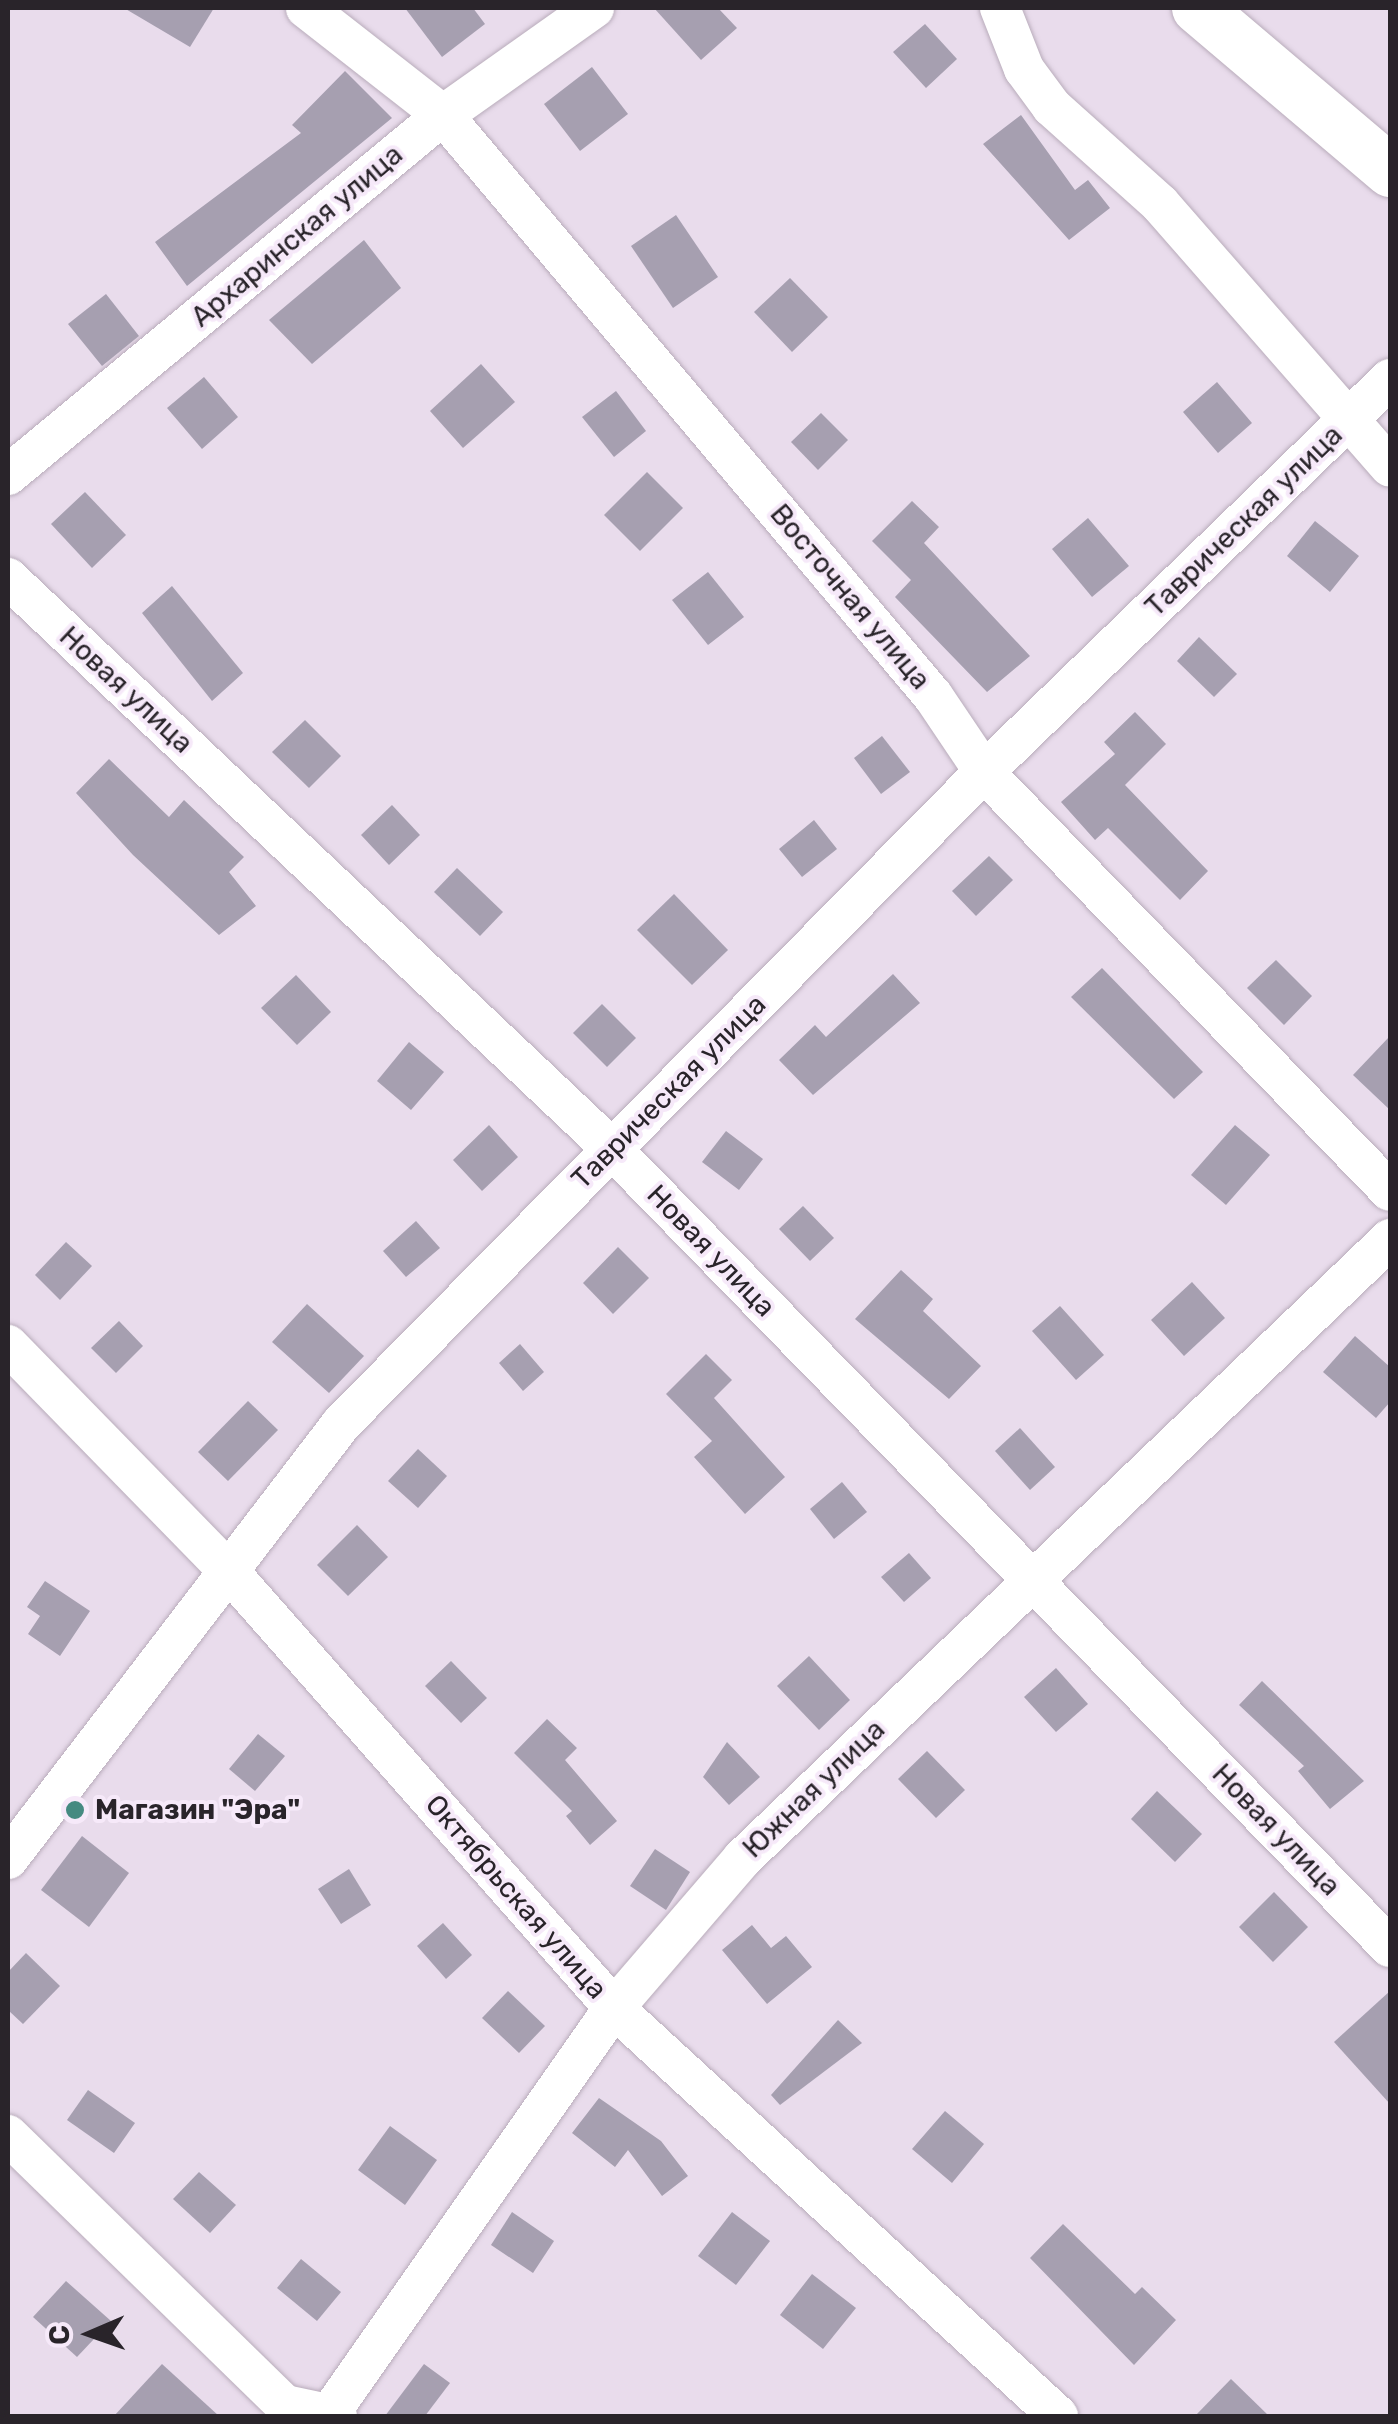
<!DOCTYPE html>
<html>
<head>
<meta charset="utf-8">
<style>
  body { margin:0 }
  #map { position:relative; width:1398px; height:2424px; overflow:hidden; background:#e9dcec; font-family:Rubik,sans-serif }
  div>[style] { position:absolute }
  .building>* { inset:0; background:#a69fb0 }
  .roads { filter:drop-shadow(0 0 2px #b9acbb) drop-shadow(0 0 2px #b9acbb) }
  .minor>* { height:40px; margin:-20px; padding:0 20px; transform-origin:20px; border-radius:20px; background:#fff }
  .major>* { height:52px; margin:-26px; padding:0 26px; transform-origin:26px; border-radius:26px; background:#fff }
  .dots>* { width:28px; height:28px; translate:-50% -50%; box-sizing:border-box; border:5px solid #f6e9f9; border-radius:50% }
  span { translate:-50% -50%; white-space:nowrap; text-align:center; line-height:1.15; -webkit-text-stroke:8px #f6e9f9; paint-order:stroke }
  .street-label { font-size:28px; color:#29242a }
  .poi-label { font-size:28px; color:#29242a; font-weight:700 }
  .left { translate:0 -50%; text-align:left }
  .frame { position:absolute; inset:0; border:10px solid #29242a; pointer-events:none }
  .north { position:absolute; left:40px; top:2284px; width:100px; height:100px; -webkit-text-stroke:8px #f6e9f9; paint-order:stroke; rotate:268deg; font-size:28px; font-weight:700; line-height:40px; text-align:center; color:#29242a }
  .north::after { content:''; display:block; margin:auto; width:35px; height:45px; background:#29242a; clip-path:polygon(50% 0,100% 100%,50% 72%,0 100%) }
</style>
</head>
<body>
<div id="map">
  <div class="building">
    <i style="clip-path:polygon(124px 8px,214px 8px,190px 47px)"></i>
    <i style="clip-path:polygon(405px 8px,473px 8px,485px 24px,442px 57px)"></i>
    <i style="clip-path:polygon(654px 8px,718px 8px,737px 28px,701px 60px)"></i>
    <i style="clip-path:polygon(925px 24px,957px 59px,926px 88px,893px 52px)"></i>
    <i style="clip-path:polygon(592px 67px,628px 114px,580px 151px,544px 104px)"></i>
    <i style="clip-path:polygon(345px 71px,392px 118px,187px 286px,155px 242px,301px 133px,292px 125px)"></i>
    <i style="clip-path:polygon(1021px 115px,1075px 190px,1088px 180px,1110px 208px,1069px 240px,983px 144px)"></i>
    <i style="clip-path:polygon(676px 215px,718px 277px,673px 308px,631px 246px)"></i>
    <i style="clip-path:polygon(364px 240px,401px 288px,312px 364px,269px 320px)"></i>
    <i style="clip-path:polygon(790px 278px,828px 317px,792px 352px,754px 312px)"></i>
    <i style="clip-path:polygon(106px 294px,139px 336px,102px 366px,68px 324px)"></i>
    <i style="clip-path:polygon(481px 364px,515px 402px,463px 448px,430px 411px)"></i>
    <i style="clip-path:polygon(204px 377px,238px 417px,202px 449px,167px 408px)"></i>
    <i style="clip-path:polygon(1217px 382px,1252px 423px,1218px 453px,1183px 412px)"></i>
    <i style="clip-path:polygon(616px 391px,646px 431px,614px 457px,582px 417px)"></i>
    <i style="clip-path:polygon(821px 413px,848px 440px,818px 470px,791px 442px)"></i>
    <i style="clip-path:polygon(647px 472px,683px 508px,640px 551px,604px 515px)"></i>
    <i style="clip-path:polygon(85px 492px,126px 535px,92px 568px,51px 524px)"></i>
    <i style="clip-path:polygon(912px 501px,939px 527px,924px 543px,1030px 656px,987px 692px,895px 597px,911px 580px,872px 541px)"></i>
    <i style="clip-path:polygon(1088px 518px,1129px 566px,1092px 597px,1052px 549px)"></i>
    <i style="clip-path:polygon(1315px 521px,1359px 556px,1330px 592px,1287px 556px)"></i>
    <i style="clip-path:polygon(708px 572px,744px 617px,708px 645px,672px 600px)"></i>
    <i style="clip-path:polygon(172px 586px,243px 673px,212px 701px,142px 613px)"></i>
    <i style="clip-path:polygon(1199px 637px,1237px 674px,1214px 697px,1177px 661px)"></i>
    <i style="clip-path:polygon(1135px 712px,1166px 744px,1125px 785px,1208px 871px,1180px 900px,1108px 828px,1095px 840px,1061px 802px,1115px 754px,1104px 742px)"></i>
    <i style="clip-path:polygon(305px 720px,341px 756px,309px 788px,272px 752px)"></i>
    <i style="clip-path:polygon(882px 736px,910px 772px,881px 794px,854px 758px)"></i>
    <i style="clip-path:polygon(109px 759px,169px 817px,184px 800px,244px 857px,229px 872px,256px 906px,219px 935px,133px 855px,76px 793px)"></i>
    <i style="clip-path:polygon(392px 805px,420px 835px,389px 865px,361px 835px)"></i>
    <i style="clip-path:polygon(814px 820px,837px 849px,802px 877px,779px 849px)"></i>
    <i style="clip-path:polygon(989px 856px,1013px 880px,976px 916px,952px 891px)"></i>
    <i style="clip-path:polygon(457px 868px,503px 912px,480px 936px,434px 892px)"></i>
    <i style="clip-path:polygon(674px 894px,728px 950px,692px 985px,637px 930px)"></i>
    <i style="clip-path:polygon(1276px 960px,1312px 996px,1284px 1025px,1247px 988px)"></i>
    <i style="clip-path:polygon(1102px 968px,1203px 1072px,1174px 1099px,1071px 997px)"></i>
    <i style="clip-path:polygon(893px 974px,920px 1003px,813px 1095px,779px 1060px,815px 1025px,826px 1037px)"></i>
    <i style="clip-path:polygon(296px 975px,331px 1012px,297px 1045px,261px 1008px)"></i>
    <i style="clip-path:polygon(602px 1004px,636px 1038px,607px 1067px,573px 1033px)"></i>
    <i style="clip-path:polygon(1390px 1036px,1390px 1110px,1353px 1075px)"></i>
    <i style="clip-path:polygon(409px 1042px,444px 1072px,411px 1110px,377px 1081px)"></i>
    <i style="clip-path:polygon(489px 1125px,518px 1157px,482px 1191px,453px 1160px)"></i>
    <i style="clip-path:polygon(1235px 1125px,1270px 1155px,1226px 1205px,1191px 1175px)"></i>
    <i style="clip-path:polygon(726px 1131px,763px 1159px,739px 1190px,702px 1162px)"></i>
    <i style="clip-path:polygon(803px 1206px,834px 1238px,810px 1261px,779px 1229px)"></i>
    <i style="clip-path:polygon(416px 1221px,440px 1248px,406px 1277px,383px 1251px)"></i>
    <i style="clip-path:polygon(66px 1242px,92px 1266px,60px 1300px,35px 1275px)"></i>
    <i style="clip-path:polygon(618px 1247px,649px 1278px,613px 1314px,583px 1283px)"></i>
    <i style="clip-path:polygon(901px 1270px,933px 1299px,923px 1311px,981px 1366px,949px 1399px,855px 1319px)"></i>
    <i style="clip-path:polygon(1192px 1282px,1225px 1318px,1184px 1356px,1151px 1320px)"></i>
    <i style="clip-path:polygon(307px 1304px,364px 1356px,329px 1393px,272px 1342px)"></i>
    <i style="clip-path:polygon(1060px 1306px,1104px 1355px,1076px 1380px,1032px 1331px)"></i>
    <i style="clip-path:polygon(119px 1321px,143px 1346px,116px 1373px,91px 1348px)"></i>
    <i style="clip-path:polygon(1355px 1336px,1390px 1367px,1390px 1402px,1376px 1418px,1323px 1372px)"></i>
    <i style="clip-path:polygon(520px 1344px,544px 1372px,523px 1391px,499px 1363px)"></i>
    <i style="clip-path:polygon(706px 1354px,732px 1380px,714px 1398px,785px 1477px,745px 1514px,694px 1457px,712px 1441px,666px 1394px)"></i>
    <i style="clip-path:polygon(248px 1401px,278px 1430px,228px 1481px,198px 1452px)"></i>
    <i style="clip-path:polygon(1020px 1428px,1055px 1467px,1030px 1490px,995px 1451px)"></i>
    <i style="clip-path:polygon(418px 1449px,447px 1476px,418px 1508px,388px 1481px)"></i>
    <i style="clip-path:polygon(842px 1482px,867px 1512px,834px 1539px,810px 1509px)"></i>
    <i style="clip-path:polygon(357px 1525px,388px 1557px,348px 1596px,317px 1565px)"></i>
    <i style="clip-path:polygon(909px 1553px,931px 1578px,904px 1602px,881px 1577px)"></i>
    <i style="clip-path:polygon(45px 1581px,90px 1611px,60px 1656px,28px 1634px,40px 1616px,27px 1607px)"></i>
    <i style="clip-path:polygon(809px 1656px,850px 1700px,819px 1730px,777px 1686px)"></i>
    <i style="clip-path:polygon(451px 1661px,487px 1698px,461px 1723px,425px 1686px)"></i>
    <i style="clip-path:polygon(1056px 1668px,1088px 1704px,1056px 1732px,1024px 1697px)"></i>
    <i style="clip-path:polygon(1262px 1681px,1364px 1781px,1330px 1809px,1298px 1771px,1304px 1766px,1239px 1705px)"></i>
    <i style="clip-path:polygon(547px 1719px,577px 1748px,565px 1760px,617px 1821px,590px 1845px,566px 1816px,572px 1811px,514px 1753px)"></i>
    <i style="clip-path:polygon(258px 1734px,285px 1756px,255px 1791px,229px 1769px)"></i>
    <i style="clip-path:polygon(727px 1742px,760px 1777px,729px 1805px,703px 1777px)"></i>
    <i style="clip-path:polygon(927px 1751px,965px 1790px,936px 1818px,898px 1779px)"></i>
    <i style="clip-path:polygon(1157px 1791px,1202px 1834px,1175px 1862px,1131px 1819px)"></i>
    <i style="clip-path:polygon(82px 1836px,129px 1873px,89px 1927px,41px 1890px)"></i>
    <i style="clip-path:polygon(655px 1849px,690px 1872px,666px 1910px,630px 1886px)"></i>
    <i style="clip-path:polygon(349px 1869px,371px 1905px,341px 1924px,318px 1889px)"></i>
    <i style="clip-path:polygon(1274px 1892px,1308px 1927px,1273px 1962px,1239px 1927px)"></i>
    <i style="clip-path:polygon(443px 1923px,472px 1955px,446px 1979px,417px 1946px)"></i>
    <i style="clip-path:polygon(752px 1925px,771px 1948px,786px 1936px,812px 1967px,767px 2004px,722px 1950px)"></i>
    <i style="clip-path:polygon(26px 1953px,60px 1986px,23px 2024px,8px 2010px,8px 1972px)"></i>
    <i style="clip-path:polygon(508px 1991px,545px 2026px,519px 2053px,482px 2018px)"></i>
    <i style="clip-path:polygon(1390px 1991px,1390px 2104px,1334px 2042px)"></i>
    <i style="clip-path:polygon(838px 2020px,862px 2043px,780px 2105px,771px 2095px)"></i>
    <i style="clip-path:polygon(88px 2090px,135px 2123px,114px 2153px,67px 2120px)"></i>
    <i style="clip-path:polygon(599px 2098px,661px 2141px,688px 2176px,662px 2196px,628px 2150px,615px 2167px,572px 2133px)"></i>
    <i style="clip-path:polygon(945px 2111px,984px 2144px,952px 2183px,912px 2149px)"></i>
    <i style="clip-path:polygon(390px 2126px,437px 2160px,405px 2205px,358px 2170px)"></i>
    <i style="clip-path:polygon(199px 2172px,236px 2205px,210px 2233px,173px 2199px)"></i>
    <i style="clip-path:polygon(512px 2212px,554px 2241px,533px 2273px,491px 2245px)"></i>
    <i style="clip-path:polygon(732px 2212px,770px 2241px,736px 2285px,698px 2256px)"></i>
    <i style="clip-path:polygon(1063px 2224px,1135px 2294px,1142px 2287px,1176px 2320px,1134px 2365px,1030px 2258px)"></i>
    <i style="clip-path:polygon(301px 2259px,341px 2292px,317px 2321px,277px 2288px)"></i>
    <i style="clip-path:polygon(812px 2274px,856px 2308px,823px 2349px,780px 2315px)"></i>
    <i style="clip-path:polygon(66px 2281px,111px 2321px,77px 2357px,33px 2317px)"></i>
    <i style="clip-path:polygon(162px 2364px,219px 2416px,114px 2416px)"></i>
    <i style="clip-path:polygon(424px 2364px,450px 2383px,425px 2416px,385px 2416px)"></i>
    <i style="clip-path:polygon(1231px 2379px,1269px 2416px,1195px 2416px)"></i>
  </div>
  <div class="roads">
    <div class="minor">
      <i style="left:306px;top:8px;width:174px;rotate:38deg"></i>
      <i style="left:443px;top:115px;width:760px;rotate:49.86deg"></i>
      <i style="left:933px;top:696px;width:92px;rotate:56.1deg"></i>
      <i style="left:984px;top:772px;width:583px;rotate:45.9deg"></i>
      <i style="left:1000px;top:8px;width:66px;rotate:68.5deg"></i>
      <i style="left:1024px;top:69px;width:47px;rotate:53.6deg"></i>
      <i style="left:1052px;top:107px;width:145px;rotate:41.9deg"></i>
      <i style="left:1160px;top:204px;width:349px;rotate:48.8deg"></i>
      <i style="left:8px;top:475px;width:565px;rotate:-39.61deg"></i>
      <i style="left:443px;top:115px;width:185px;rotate:-35.3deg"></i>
      <i style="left:8px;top:578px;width:833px;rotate:43.39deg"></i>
      <i style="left:613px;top:1150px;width:1113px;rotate:45.73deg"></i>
      <i style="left:8px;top:1345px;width:310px;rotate:45.7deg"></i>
      <i style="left:225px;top:1567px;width:588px;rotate:48.58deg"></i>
      <i style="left:614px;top:2008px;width:603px;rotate:42.58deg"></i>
      <i style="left:8px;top:1859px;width:549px;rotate:-52.55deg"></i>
      <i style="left:342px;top:1423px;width:914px;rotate:-45.4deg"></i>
      <i style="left:984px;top:772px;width:565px;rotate:-44.07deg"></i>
      <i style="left:8px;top:2135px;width:387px;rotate:44.3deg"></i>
      <i style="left:285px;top:2405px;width:53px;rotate:11.9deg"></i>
      <i style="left:328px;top:2416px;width:498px;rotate:-55deg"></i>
      <i style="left:614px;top:2008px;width:196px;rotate:-49.3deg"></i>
      <i style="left:742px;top:1859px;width:897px;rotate:-43.73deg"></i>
    </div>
    <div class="major">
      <i style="left:1198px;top:8px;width:252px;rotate:40.3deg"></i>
    </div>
  </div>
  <div class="dots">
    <i style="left:75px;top:1810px;background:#458a81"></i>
  </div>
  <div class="street-label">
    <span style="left:297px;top:236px;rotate:-40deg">Архаринская улица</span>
    <span style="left:1244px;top:521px;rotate:-44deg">Таврическая улица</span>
    <span style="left:850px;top:597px;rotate:50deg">Восточная улица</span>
    <span style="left:126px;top:690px;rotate:43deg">Новая улица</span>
    <span style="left:669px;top:1092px;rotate:-45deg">Таврическая улица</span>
    <span style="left:711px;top:1251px;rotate:46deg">Новая улица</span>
    <span style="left:814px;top:1789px;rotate:-44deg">Южная улица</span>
    <span style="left:1276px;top:1830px;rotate:46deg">Новая улица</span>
    <span style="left:516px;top:1897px;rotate:49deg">Октябрьская улица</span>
  </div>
  <div class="poi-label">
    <span class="left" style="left:95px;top:1810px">Магазин "Эра"</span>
  </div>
  <div class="frame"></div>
  <div class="north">С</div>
</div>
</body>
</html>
